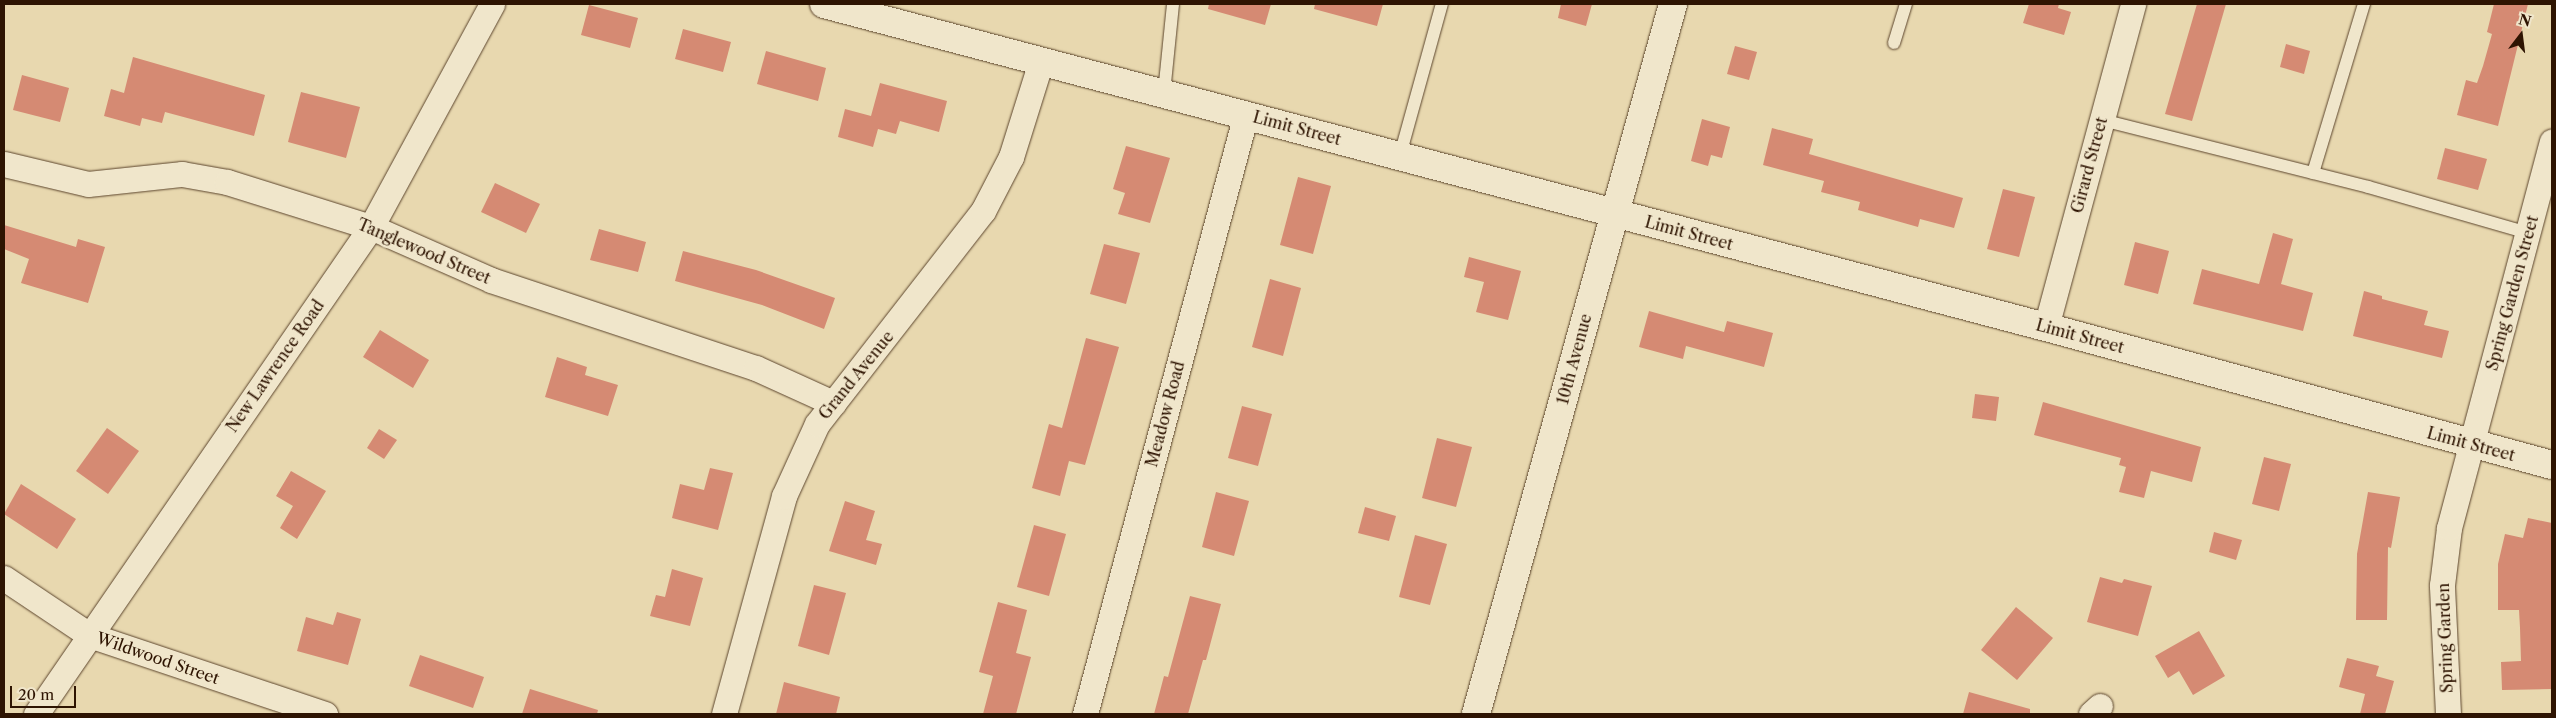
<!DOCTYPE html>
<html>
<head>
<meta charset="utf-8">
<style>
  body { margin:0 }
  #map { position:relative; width:2556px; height:718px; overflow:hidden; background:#e8d8af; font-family:"Libre Caslon Text",serif }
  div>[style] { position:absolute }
  .building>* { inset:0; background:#d58a73 }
  .roads { filter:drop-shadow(0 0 1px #5c452d) drop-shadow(0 0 1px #5c452d) }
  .lane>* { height:12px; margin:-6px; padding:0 6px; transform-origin:6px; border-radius:6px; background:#f0e6cb }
  .street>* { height:25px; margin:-12.5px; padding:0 12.5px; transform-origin:12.5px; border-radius:12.5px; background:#f0e6cb }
  .secondary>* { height:28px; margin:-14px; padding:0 14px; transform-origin:14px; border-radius:14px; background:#f0e6cb }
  span { translate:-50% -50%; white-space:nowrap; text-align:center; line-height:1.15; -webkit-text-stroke:5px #f0e6cb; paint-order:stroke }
  .street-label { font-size:16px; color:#2e1402 }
  .frame { position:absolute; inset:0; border:5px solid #2e1402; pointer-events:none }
  .north { position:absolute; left:2496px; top:10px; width:50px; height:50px; -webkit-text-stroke:4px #f0e6cb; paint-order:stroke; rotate:15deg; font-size:14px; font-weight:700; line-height:20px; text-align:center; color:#2e1402 }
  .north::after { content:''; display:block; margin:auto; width:18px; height:22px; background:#2e1402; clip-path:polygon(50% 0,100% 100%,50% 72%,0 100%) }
  .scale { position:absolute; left:10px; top:686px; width:66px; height:22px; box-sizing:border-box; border:2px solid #2e1402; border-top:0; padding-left:6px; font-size:15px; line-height:18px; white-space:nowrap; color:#2e1402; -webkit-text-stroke:4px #f0e6cb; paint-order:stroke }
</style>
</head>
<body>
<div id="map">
  <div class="building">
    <i style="clip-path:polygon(1209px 4px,1271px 4px,1265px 25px,1208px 9px)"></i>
    <i style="clip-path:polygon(1315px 4px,1383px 4px,1377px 26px,1314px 9px)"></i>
    <i style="clip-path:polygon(1561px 4px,1592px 4px,1586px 26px,1558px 18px)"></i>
    <i style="clip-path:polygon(2029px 4px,2059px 4px,2058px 8px,2071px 12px,2064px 35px,2023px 23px)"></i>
    <i style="clip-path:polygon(2197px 4px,2226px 4px,2192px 121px,2165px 114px)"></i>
    <i style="clip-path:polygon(2494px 4px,2528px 4px,2498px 126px,2457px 115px,2466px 80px,2477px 83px,2483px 66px,2492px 34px,2487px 32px)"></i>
    <i style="clip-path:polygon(589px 5px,638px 18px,630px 48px,581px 35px)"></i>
    <i style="clip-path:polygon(683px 29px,731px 42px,723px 72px,675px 59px)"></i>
    <i style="clip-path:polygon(2286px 44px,2310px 51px,2304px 74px,2280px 67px)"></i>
    <i style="clip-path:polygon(1735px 46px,1757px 52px,1749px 80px,1727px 74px)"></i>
    <i style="clip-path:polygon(766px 51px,826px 68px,818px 101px,757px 84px)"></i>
    <i style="clip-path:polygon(133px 57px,265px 95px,254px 136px,165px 112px,162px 123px,142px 118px,140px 126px,104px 116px,111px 89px,124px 93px)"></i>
    <i style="clip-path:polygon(22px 75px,69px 88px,60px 122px,13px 110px)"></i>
    <i style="clip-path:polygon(880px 83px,947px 101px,939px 132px,900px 121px,896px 134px,878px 129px,873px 147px,838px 137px,845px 109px,871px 116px)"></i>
    <i style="clip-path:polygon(301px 92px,360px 107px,346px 158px,288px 142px)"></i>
    <i style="clip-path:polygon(1702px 119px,1730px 127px,1722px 158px,1711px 155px,1708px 166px,1691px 161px)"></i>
    <i style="clip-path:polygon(1772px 128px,1813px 139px,1809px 154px,1963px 198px,1954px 228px,1920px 219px,1918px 227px,1858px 210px,1860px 202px,1821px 192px,1824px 181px,1763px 165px)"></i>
    <i style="clip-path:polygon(1126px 146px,1170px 158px,1150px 223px,1118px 214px,1125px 193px,1113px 189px)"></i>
    <i style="clip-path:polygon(2445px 148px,2487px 159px,2478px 190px,2437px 179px)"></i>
    <i style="clip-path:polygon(1298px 177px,1331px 186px,1313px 254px,1280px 245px)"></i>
    <i style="clip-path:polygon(495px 183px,540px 204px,526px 233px,481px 212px)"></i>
    <i style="clip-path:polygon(2003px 189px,2035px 197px,2019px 257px,1987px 249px)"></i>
    <i style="clip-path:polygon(4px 225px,76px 247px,78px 239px,105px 247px,88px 303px,21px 283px,29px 259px,4px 249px)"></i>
    <i style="clip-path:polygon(599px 229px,646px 242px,638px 272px,590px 260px)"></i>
    <i style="clip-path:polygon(2273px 233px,2293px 239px,2281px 284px,2313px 293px,2303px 331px,2193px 304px,2202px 269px,2259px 284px)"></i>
    <i style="clip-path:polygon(2135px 242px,2169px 251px,2158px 294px,2124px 285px)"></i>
    <i style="clip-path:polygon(1104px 244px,1140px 253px,1126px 304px,1090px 294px)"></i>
    <i style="clip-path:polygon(683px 251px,756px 270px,835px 298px,824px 329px,762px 305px,675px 281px)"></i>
    <i style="clip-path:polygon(1469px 257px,1521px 271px,1508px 320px,1476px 312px,1484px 282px,1464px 277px)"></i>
    <i style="clip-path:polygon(1270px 279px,1301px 288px,1283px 356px,1252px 347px)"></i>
    <i style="clip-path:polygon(2364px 291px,2382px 296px,2382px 299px,2428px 311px,2424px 325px,2449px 331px,2442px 358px,2353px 336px)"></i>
    <i style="clip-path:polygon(1649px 311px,1724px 332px,1727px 321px,1773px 333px,1764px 367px,1686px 346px,1683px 359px,1639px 347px)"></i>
    <i style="clip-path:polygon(380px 330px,429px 360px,413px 388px,363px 357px)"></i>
    <i style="clip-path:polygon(1086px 338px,1119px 347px,1085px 465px,1069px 461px,1060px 496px,1032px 488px,1049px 424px,1062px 428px)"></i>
    <i style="clip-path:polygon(557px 357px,587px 367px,585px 375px,618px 385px,608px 416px,545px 397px)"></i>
    <i style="clip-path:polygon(1975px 394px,1999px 397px,1996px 421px,1972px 418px)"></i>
    <i style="clip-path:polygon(2043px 402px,2201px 447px,2192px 482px,2151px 471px,2144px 498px,2119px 492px,2126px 467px,2119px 465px,2121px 458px,2034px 435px)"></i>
    <i style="clip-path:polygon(1242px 406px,1272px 414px,1258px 466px,1228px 458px)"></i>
    <i style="clip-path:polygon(107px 428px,139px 451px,108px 494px,76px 471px)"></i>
    <i style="clip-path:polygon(379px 429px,397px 440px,384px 459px,367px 448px)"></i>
    <i style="clip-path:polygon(1437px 438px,1472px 447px,1456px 507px,1422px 498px)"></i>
    <i style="clip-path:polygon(2264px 457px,2291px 464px,2279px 511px,2252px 504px)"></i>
    <i style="clip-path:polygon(710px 468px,733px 473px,718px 530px,672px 518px,680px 484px,704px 490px)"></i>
    <i style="clip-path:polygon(291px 471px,326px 491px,297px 539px,280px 528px,293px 506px,276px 496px)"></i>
    <i style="clip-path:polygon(21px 484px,76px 519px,57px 549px,4px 514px)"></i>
    <i style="clip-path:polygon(1216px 492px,1249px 501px,1234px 556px,1202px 547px)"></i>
    <i style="clip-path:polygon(2368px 492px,2400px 497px,2391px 548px,2388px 547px,2387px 620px,2356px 620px,2357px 554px)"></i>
    <i style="clip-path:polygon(845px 501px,875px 511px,866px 540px,882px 544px,876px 565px,829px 551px)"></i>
    <i style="clip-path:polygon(1365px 507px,1396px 516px,1389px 541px,1358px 533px)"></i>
    <i style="clip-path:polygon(2528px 518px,2552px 523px,2552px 689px,2502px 690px,2501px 662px,2521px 661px,2520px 628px,2519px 610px,2498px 610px,2498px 564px,2505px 534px,2523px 538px)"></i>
    <i style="clip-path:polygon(1034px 525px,1066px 534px,1049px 596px,1017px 587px)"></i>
    <i style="clip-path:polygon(2214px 532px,2242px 540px,2236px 560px,2209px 552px)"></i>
    <i style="clip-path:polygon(1415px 535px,1447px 544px,1430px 605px,1399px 597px)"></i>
    <i style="clip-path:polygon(672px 569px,703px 578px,690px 626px,650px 616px,656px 595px,665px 597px)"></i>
    <i style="clip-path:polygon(2100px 577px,2122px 583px,2124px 579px,2152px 586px,2138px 636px,2087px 622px)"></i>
    <i style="clip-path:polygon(814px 585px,846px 593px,829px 655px,798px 646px)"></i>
    <i style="clip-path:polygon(1190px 596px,1221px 604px,1206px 660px,1203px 660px,1188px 714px,1154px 714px,1164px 676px,1168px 677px)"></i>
    <i style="clip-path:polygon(998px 602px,1027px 610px,1016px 653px,1031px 657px,1016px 714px,983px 714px,993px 676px,979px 672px)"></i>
    <i style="clip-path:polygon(2016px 607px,2053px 638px,2017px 680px,1981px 650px)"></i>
    <i style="clip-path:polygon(337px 612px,361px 619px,348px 665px,297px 651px,306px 617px,333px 625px)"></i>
    <i style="clip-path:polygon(2199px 631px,2225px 676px,2193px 695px,2179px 671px,2168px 678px,2155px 656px)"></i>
    <i style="clip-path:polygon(420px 655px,484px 677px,473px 708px,409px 686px)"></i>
    <i style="clip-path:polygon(2347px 658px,2379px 666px,2376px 676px,2394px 681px,2385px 714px,2360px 714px,2365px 694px,2339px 687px)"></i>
    <i style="clip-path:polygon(784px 682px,840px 697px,836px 714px,776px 714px)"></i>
    <i style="clip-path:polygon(530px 689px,598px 710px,597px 714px,522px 714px)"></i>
    <i style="clip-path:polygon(1969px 692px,2030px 709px,2030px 714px,1963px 714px)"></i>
  </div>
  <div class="roads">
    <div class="lane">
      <i style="left:1894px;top:43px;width:41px;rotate:-72.9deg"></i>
      <i style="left:1164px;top:93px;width:89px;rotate:-84.2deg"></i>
      <i style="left:2102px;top:120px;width:274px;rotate:14.1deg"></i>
      <i style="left:2368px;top:187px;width:166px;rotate:16deg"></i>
      <i style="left:1400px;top:155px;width:157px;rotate:-74.5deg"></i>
      <i style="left:2313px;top:173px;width:177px;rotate:-73.2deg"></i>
    </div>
    <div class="street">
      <i style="left:4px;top:164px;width:86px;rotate:13.4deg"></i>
      <i style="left:88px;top:184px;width:95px;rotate:-6.1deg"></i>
      <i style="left:182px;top:174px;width:46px;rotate:10.1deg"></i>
      <i style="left:227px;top:182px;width:151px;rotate:17.4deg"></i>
      <i style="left:371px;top:227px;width:131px;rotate:23.8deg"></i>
      <i style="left:491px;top:280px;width:279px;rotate:18.4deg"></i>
      <i style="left:756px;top:368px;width:85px;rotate:24.4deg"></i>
      <i style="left:2046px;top:327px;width:335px;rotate:-74.9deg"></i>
      <i style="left:4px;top:578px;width:102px;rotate:33.8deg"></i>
      <i style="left:89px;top:635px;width:249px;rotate:18.5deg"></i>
      <i style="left:36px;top:714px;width:591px;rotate:-55.48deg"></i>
      <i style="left:371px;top:227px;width:254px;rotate:-61.5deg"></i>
      <i style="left:724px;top:714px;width:226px;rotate:-74.6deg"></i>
      <i style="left:784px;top:496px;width:79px;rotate:-65.4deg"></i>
      <i style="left:817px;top:424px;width:270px;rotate:-52.1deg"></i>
      <i style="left:983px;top:211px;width:61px;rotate:-62.6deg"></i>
      <i style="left:1011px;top:157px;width:101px;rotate:-72.6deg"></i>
      <i style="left:1085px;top:714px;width:621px;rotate:-74.98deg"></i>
      <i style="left:2091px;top:714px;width:12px;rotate:-42deg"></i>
      <i style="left:2448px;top:714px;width:129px;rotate:-92.7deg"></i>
      <i style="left:2442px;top:585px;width:57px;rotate:-83deg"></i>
      <i style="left:2449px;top:528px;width:400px;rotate:-75.1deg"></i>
    </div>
    <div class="secondary">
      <i style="left:824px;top:4px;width:1264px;rotate:14.81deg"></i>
      <i style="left:2046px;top:327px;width:524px;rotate:15.26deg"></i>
      <i style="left:1476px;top:714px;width:737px;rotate:-74.49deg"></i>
    </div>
  </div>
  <div class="street-label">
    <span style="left:1297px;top:128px;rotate:15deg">Limit Street</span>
    <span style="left:2089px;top:165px;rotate:-75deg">Girard Street</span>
    <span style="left:1689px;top:233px;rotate:15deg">Limit Street</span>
    <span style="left:424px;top:251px;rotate:23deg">Tanglewood Street</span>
    <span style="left:2512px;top:293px;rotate:-75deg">Spring Garden Street</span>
    <span style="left:2080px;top:336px;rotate:15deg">Limit Street</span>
    <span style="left:1574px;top:359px;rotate:-75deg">10th Avenue</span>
    <span style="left:275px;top:366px;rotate:-55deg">New Lawrence Road</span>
    <span style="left:856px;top:375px;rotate:-51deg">Grand Avenue</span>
    <span style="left:1165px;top:414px;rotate:-75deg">Meadow Road</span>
    <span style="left:2471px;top:444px;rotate:15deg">Limit Street</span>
    <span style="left:2445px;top:638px;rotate:-92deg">Spring Garden</span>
    <span style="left:158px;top:658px;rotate:19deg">Wildwood Street</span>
  </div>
  <div class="frame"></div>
  <div class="north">N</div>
  <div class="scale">20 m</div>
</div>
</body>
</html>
